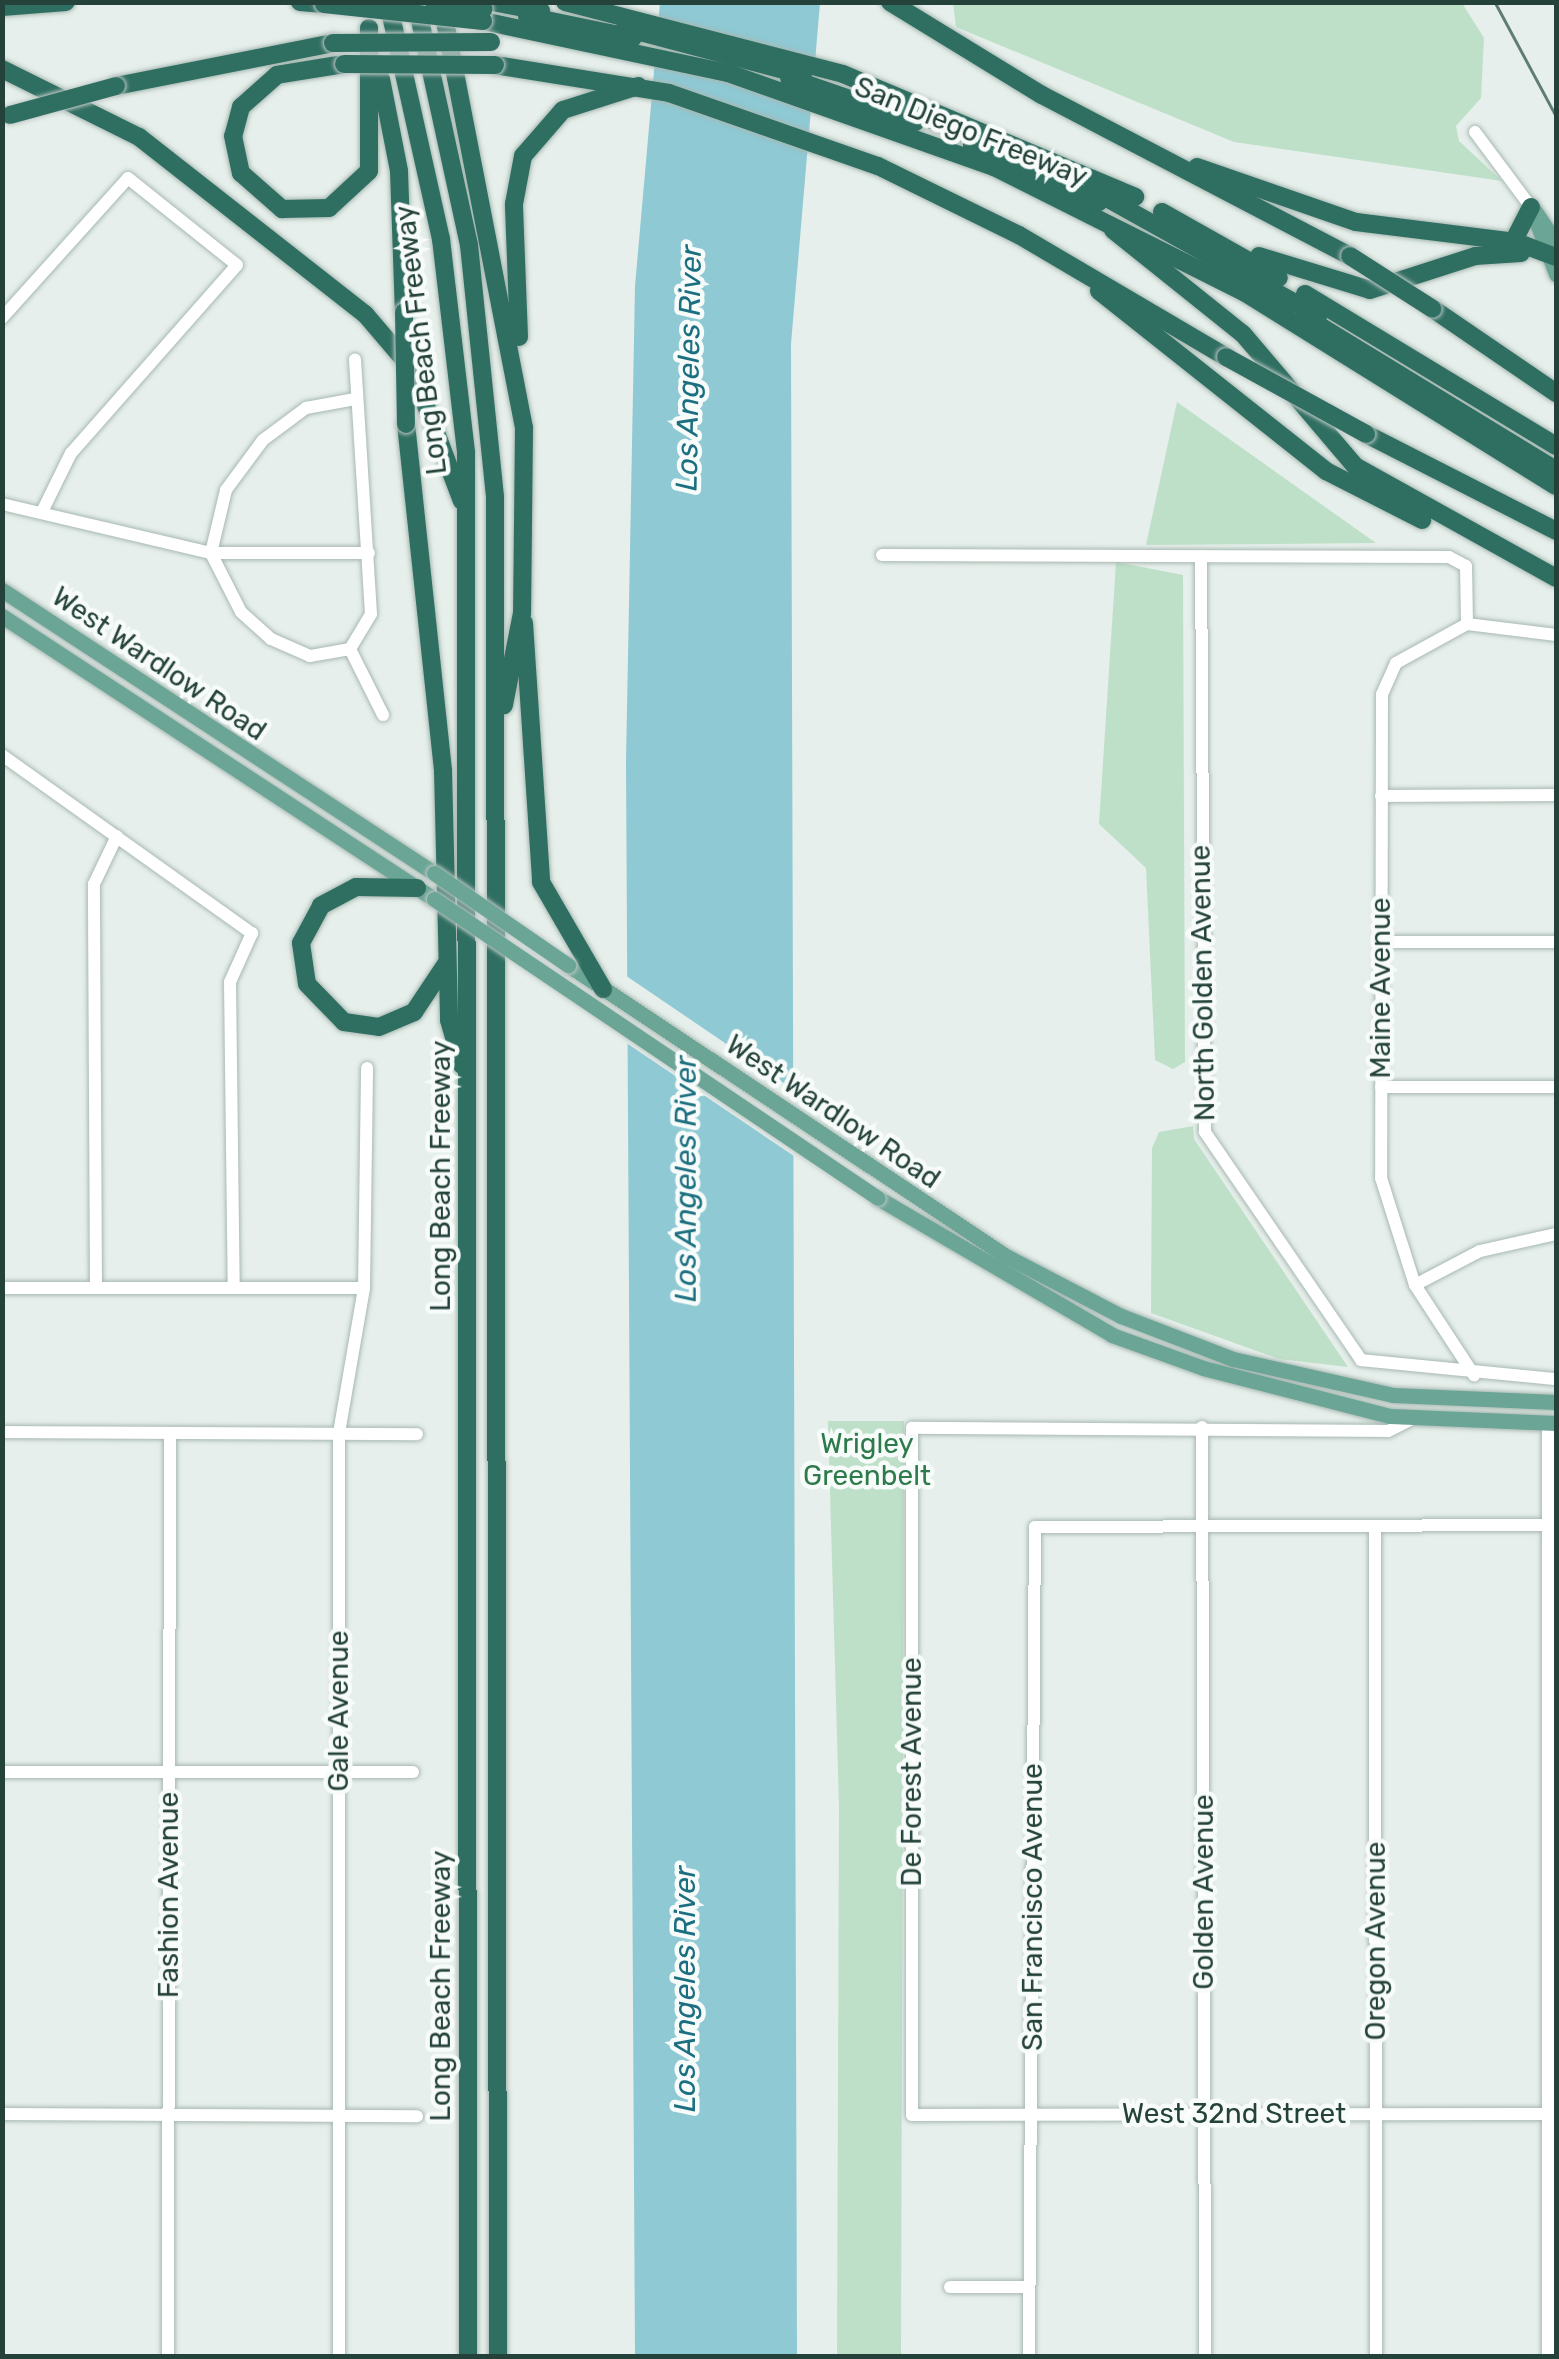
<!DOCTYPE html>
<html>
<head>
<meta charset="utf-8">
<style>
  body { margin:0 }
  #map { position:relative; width:1559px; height:2359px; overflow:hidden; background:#e6efeb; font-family:Rubik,sans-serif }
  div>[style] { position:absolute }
  .green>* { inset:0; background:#bfe0c8 }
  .water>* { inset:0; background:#8ec9d4 }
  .pier>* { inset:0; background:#e6efeb }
  .roads { filter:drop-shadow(0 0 2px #a8b8b2) drop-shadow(0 0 2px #a8b8b2) }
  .minor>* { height:12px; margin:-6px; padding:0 6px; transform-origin:6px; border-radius:6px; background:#fff }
  .major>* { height:15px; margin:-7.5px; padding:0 7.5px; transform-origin:7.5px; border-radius:7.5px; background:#6aa596 }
  .highway>* { height:18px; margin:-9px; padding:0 9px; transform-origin:9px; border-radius:9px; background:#2f6f62 }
  .tram>* { height:2.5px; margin:-1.25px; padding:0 1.25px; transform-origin:1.25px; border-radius:1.25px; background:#5f7d75 }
  .bridges { filter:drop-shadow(0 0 2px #c2cac8) drop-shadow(0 0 2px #c2cac8) }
  .major-bridge>* { height:15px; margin:-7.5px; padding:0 7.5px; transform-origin:7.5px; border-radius:7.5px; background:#6aa596 }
  .highway-bridge>* { height:18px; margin:-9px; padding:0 9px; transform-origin:9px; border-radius:9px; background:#2f6f62 }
  span { translate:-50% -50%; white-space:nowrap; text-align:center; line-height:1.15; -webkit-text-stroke:9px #f7fbf9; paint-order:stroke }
  .street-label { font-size:28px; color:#24423a }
  .park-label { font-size:28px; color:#2d7a4b }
  .water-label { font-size:30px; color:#1c6f80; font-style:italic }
  .frame { position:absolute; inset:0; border:5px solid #24423a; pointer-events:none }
</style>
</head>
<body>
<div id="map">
  <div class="green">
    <i style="clip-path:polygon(953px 3px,1462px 3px,1484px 38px,1481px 98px,1456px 126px,1459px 141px,1502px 181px,1234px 142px,956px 27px)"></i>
    <i style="clip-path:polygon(1177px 402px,1376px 543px,1146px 545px)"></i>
    <i style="clip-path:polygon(1116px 562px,1183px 575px,1185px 1062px,1173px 1069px,1155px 1060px,1146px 868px,1099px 824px)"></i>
    <i style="clip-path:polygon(1193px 1126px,1194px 1139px,1348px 1367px,1279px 1359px,1151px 1313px,1152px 1148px,1159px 1132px)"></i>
    <i style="clip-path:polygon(828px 1421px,904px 1421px,901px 2356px,837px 2356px,839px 1807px)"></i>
  </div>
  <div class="water">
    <i style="clip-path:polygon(660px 3px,820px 3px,791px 344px,797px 2356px,635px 2356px,626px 762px,635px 286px)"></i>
  </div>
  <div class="pier">
    <i style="clip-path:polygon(622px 973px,797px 1092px,797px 1158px,622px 1040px)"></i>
  </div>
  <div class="roads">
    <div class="minor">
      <i style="left:1475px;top:132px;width:94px;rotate:53.3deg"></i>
      <i style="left:2px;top:318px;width:188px;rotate:-48deg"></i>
      <i style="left:128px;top:178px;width:139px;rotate:38.6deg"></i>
      <i style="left:237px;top:265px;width:251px;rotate:131.4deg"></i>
      <i style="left:71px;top:453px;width:66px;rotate:116.2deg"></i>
      <i style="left:2px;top:504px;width:215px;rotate:13.2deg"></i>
      <i style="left:211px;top:553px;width:158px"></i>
      <i style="left:882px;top:555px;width:567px;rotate:0.2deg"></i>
      <i style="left:1449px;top:557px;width:19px;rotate:28deg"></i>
      <i style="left:1466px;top:566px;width:58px;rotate:89deg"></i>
      <i style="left:1201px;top:556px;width:576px;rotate:89.6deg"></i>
      <i style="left:1205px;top:1132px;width:276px;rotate:55.6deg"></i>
      <i style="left:1361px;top:1360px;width:196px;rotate:5.6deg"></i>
      <i style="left:1467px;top:624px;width:81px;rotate:151.2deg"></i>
      <i style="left:1396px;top:663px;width:34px;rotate:114deg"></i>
      <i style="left:1382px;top:694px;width:484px;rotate:90.1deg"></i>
      <i style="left:1381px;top:1178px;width:112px;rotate:72.4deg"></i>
      <i style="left:1415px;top:1285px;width:108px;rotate:56.8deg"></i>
      <i style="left:1467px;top:624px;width:90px;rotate:7deg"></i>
      <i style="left:350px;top:649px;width:41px;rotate:170.1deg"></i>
      <i style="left:310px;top:656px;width:43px;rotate:-156.4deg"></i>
      <i style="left:271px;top:639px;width:40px;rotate:-138deg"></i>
      <i style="left:241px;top:612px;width:66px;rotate:-117deg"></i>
      <i style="left:211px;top:553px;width:65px;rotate:-76.6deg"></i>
      <i style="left:226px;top:490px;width:62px;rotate:-53.5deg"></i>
      <i style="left:263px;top:440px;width:54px;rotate:-36.7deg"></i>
      <i style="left:306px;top:408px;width:50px;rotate:-10.4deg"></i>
      <i style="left:350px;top:649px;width:41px;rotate:-59deg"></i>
      <i style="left:371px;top:614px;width:255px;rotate:-93.6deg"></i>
      <i style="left:350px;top:649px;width:74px;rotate:63.4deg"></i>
      <i style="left:2px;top:755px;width:307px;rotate:35.5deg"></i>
      <i style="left:252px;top:933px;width:54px;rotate:114.2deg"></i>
      <i style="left:230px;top:982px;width:306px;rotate:89.3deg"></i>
      <i style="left:1381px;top:796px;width:175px;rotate:-0.3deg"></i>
      <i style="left:1381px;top:942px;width:175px"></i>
      <i style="left:1381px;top:1087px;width:175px"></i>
      <i style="left:1415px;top:1285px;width:73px;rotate:-27.6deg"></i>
      <i style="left:1480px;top:1251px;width:78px;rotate:-12.6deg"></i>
      <i style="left:2px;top:1288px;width:362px"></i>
      <i style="left:96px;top:1288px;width:404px;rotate:-90.3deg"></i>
      <i style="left:94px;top:884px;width:53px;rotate:-64.4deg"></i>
      <i style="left:1414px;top:1418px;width:29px;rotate:153deg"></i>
      <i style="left:1388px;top:1431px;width:476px;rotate:-179.6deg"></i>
      <i style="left:912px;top:1428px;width:687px;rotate:90deg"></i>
      <i style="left:912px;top:2115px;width:644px;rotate:-0.09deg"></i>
      <i style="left:1548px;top:1423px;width:933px;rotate:90deg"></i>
      <i style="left:1202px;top:1427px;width:929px;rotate:89.81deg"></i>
      <i style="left:2px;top:1432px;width:415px;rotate:0.3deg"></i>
      <i style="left:1375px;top:1526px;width:830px;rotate:89.93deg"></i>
      <i style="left:2px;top:1772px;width:411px"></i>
      <i style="left:2px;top:2114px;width:415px;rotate:0.3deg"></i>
      <i style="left:950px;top:2287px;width:79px"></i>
      <i style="left:168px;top:2356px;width:923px;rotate:-89.88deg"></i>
      <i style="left:339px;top:2356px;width:923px;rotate:-90deg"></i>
      <i style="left:339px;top:1433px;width:147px;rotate:-80.2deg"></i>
      <i style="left:364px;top:1288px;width:220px;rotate:-89.2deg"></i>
      <i style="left:1029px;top:2356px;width:829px;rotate:-89.59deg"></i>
      <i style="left:1035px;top:1527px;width:513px;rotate:-0.22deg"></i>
    </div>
    <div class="major">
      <i style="left:1531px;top:207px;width:72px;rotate:69.5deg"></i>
      <i style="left:1534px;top:210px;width:40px;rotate:56deg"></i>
      <i style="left:2px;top:590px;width:516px;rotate:33.23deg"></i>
      <i style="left:2px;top:616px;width:516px;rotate:33.23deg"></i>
      <i style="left:568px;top:965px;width:526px;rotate:33.6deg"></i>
      <i style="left:1006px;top:1256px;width:130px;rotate:27.6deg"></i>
      <i style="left:1121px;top:1316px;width:120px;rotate:21deg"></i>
      <i style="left:1233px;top:1359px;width:164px;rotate:12.7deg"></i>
      <i style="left:1393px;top:1395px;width:163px;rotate:2.5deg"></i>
      <i style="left:878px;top:1198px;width:271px;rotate:30.3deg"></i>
      <i style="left:1112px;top:1335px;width:97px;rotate:19.9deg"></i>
      <i style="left:1203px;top:1368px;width:193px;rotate:14.4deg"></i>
      <i style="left:1390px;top:1416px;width:166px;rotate:2.4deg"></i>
    </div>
    <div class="highway">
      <i style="left:300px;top:2px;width:24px;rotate:5deg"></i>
      <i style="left:388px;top:2px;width:243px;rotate:77.4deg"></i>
      <i style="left:441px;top:239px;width:215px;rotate:83.3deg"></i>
      <i style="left:466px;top:453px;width:1903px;rotate:89.94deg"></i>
      <i style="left:416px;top:2px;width:249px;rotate:77.7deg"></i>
      <i style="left:469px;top:245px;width:253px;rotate:84.1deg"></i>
      <i style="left:495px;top:497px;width:1859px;rotate:89.91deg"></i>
      <i style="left:492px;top:2px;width:50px;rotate:10.4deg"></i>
      <i style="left:565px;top:2px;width:287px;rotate:14.5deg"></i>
      <i style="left:843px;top:74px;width:317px;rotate:22.8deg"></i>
      <i style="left:890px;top:2px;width:178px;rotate:31.5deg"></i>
      <i style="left:1042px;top:95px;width:348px;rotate:27.6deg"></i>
      <i style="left:442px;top:6px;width:430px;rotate:79deg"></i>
      <i style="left:524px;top:428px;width:185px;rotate:90.6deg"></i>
      <i style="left:522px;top:613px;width:94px;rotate:101.1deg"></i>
      <i style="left:2px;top:7px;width:64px;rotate:-4.5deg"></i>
      <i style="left:527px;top:16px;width:108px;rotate:11.7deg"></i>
      <i style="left:483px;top:21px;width:250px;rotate:12deg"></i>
      <i style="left:728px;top:73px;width:282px;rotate:19.5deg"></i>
      <i style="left:994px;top:167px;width:280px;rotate:26.6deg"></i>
      <i style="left:1244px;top:292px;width:367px;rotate:31.9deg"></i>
      <i style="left:625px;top:28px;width:184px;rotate:14.8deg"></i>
      <i style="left:344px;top:64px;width:68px;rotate:170.7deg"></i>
      <i style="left:277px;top:75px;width:48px;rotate:138.4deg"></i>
      <i style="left:241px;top:107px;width:30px;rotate:105deg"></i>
      <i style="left:233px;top:136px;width:38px;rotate:78deg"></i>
      <i style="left:241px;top:173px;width:55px;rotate:41.3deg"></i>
      <i style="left:282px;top:209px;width:47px;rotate:-1.2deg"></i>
      <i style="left:329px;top:208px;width:54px;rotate:-42.8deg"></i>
      <i style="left:369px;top:171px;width:143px;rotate:-90deg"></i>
      <i style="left:495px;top:65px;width:176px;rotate:9.1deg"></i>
      <i style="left:669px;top:93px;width:221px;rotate:19.3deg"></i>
      <i style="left:878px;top:166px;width:157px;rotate:26.1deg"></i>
      <i style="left:1019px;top:235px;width:240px;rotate:30.5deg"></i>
      <i style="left:2px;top:69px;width:153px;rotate:26.4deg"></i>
      <i style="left:139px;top:137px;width:287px;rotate:38.1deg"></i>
      <i style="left:365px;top:314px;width:72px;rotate:49.5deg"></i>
      <i style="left:412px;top:369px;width:141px;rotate:69.3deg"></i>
      <i style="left:789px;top:78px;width:134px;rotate:19.1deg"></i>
      <i style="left:381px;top:79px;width:94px;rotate:78.9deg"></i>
      <i style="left:399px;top:171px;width:141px;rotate:88deg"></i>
      <i style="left:116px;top:86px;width:221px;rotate:-11.2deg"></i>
      <i style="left:908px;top:110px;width:84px;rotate:22.3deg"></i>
      <i style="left:972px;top:145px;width:139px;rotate:24.2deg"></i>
      <i style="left:1197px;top:167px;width:168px;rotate:19.1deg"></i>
      <i style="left:1356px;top:222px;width:161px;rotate:7.1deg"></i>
      <i style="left:1516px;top:242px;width:43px;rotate:20.6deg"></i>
      <i style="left:1092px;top:190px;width:259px;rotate:29.1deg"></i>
      <i style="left:1162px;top:212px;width:134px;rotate:29.4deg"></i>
      <i style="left:1113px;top:230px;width:166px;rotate:38.7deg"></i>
      <i style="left:1243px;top:334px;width:173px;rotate:49.7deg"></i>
      <i style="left:1355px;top:466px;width:230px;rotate:29.1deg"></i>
      <i style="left:1510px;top:248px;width:46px;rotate:-62.9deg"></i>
      <i style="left:1259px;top:256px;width:116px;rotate:17deg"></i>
      <i style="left:1370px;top:290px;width:110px;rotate:-17.9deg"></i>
      <i style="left:1475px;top:256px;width:46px;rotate:-3.7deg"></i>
      <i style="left:1099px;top:291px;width:290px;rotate:38.4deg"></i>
      <i style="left:1326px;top:471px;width:108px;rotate:27deg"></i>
      <i style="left:1305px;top:294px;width:293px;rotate:31.2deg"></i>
      <i style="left:1433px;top:309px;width:149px;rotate:34.3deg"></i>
      <i style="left:1305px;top:317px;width:294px;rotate:31.4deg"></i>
      <i style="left:519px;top:337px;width:133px;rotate:-92.2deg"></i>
      <i style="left:514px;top:204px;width:49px;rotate:-79.4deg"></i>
      <i style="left:523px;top:156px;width:61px;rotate:-49deg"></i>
      <i style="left:563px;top:110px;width:79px;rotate:-17.7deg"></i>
      <i style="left:406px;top:424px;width:348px;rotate:83.9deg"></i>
      <i style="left:443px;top:770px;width:250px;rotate:88.6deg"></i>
      <i style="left:449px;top:1020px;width:47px;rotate:73.9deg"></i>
      <i style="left:1366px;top:434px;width:213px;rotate:27deg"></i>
      <i style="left:524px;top:623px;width:260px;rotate:86.2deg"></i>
      <i style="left:541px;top:882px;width:124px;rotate:59.9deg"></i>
      <i style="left:417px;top:888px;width:61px;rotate:-179.1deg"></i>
      <i style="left:356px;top:887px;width:40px;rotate:152deg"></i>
      <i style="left:321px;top:906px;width:42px;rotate:118.4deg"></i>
      <i style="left:301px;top:943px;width:41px;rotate:81.7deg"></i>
      <i style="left:307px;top:984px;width:53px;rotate:45.8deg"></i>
      <i style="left:344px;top:1022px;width:35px;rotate:8deg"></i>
      <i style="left:379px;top:1027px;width:38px;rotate:-23deg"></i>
      <i style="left:414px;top:1012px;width:58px;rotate:-56.3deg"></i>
    </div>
  </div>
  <div class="tram">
    <i style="left:1495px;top:2px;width:129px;rotate:61.8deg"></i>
  </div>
  <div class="bridges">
    <div class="major-bridge">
      <i style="left:434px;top:873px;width:163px;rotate:34.5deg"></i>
      <i style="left:434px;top:899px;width:535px;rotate:33.96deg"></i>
    </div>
    <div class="highway-bridge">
      <i style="left:434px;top:2px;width:50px;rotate:8deg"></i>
      <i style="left:324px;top:4px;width:160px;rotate:6.1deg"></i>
      <i style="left:333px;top:43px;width:158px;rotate:-0.4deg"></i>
      <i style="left:344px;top:64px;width:151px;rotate:0.4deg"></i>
      <i style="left:10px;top:115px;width:110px;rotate:-15.3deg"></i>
      <i style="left:1350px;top:256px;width:98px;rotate:32.6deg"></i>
      <i style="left:404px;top:312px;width:112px;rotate:89deg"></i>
      <i style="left:1226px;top:357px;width:160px;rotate:28.8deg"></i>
    </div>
  </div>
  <div class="street-label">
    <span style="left:971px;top:132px;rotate:22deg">San Diego Freeway</span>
    <span style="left:421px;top:340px;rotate:-97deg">Long Beach Freeway</span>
    <span style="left:159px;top:664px;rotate:34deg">West Wardlow Road</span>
    <span style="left:1203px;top:983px;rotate:-91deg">North Golden Avenue</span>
    <span style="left:1381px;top:988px;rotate:-90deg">Maine Avenue</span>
    <span style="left:833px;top:1112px;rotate:34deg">West Wardlow Road</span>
    <span style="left:441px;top:1176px;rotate:-90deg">Long Beach Freeway</span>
    <span style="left:339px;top:1711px;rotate:-90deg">Gale Avenue</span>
    <span style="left:912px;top:1772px;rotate:-90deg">De Forest Avenue</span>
    <span style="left:1204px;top:1892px;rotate:-90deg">Golden Avenue</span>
    <span style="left:169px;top:1895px;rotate:-90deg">Fashion Avenue</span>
    <span style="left:1033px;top:1907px;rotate:-90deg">San Francisco Avenue</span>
    <span style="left:1376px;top:1941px;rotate:-90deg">Oregon Avenue</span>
    <span style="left:441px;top:1986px;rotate:-90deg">Long Beach Freeway</span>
    <span style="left:1234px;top:2114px">West 32nd Street</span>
  </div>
  <div class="park-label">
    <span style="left:867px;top:1460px">Wrigley<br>Greenbelt</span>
  </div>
  <div class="water-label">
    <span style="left:689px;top:368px;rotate:-89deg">Los Angeles River</span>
    <span style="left:686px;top:1179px;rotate:-90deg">Los Angeles River</span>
    <span style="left:685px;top:1989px;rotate:-90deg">Los Angeles River</span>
  </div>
  <div class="frame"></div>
</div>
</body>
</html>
